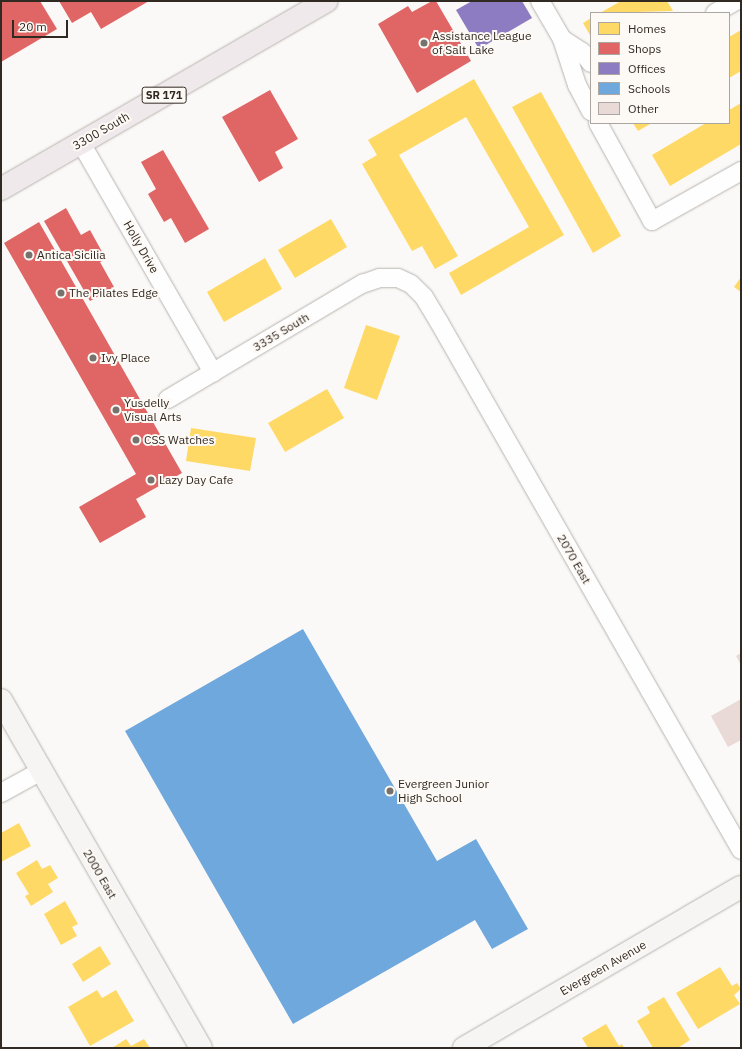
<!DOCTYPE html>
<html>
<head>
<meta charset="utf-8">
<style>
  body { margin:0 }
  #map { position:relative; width:742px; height:1049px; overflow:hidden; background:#fbf9f7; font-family:"IBM Plex Sans",sans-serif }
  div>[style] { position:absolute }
  .homes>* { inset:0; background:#ffd966 }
  .shops>* { inset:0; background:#e06666 }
  .offices>* { inset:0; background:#8e7cc3 }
  .schools>* { inset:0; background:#6fa8dc }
  .building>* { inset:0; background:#e9d9d7 }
  .roads { filter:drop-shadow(0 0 1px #b7b3af) drop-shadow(0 0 1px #b7b3af) }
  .street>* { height:18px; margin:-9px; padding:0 9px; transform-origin:9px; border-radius:9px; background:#fefefe }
  .secondary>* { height:22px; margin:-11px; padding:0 11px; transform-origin:11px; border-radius:11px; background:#f7f4f4 }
  .primary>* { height:22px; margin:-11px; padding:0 11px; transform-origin:11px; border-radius:11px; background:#f0e9eb }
  .dots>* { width:11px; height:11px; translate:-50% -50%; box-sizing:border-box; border:2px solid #fdf9f5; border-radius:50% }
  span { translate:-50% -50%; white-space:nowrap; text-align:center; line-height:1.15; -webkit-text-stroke:4px #fdf9f5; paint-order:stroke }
  .shield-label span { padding:1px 3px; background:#fdf9f5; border:1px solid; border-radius:3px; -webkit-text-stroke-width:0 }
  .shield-label { font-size:11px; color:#312a23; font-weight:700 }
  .poi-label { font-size:12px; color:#312a23 }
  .left { translate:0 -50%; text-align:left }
  .street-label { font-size:12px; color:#312a23 }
  .frame { position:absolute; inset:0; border:2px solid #312a23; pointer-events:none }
  .legend { position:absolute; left:590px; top:12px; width:140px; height:112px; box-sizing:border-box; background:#fdf9f5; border:1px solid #aba6a1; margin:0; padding:5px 7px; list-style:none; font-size:12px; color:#312a23 }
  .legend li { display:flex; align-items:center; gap:8px; height:20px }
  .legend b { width:20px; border:1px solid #aba6a1 }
  .scale { position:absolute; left:12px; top:20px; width:56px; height:18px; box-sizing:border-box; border:2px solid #312a23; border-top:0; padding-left:5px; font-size:12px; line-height:14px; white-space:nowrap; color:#312a23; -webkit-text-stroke:3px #fdf9f5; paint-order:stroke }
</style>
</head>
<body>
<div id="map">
  <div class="homes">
    <i style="clip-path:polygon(621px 1px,667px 1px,673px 11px,600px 13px)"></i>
    <i style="clip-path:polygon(591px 18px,591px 37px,583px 23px)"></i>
    <i style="clip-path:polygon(741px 30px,741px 71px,729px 78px,729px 37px)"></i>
    <i style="clip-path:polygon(474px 79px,564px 235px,461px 295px,449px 273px,529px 227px,466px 117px,399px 155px,458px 256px,435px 269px,422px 246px,412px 251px,362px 164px,377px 155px,368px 140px)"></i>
    <i style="clip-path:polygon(541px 92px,621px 236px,593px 253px,512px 107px)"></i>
    <i style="clip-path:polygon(741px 103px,741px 144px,670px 186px,652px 155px,706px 123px,729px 123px,729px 110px)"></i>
    <i style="clip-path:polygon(633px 123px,652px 123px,638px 131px)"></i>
    <i style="clip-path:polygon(331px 219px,347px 247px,295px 278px,278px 250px)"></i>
    <i style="clip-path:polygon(265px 258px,282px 289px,224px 322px,207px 292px)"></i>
    <i style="clip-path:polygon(741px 277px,741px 292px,734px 287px)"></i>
    <i style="clip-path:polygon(366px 325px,400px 336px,377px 400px,344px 388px)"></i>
    <i style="clip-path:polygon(327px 389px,344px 418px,285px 452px,268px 423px)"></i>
    <i style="clip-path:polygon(191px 428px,256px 438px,250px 471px,186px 461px)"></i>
    <i style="clip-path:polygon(19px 823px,31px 846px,1px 862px,1px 833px)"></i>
    <i style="clip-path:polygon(37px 860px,42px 869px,50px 865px,58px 878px,48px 884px,53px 892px,31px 906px,25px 896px,29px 894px,16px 873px)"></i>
    <i style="clip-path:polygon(65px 901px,78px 924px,72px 927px,77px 936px,61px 945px,44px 914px)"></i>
    <i style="clip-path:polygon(100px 946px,111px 964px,83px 982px,72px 964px)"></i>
    <i style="clip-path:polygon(720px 967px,732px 986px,737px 983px,741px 989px,734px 995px,740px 1004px,698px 1029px,676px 993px)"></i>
    <i style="clip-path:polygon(97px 990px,102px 998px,116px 990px,134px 1021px,90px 1046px,68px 1007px)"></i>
    <i style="clip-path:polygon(664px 997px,690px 1040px,678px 1048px,653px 1048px,637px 1021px,650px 1013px,647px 1007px)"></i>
    <i style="clip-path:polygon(606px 1024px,619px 1046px,622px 1044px,624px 1048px,588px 1048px,582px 1038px)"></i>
    <i style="clip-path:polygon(126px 1039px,131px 1046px,144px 1039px,150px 1048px,112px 1048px)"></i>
  </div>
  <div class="shops">
    <i style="clip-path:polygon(1px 1px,40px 1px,57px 29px,1px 62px)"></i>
    <i style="clip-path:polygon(59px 1px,149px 1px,101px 29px,91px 12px,72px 23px)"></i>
    <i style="clip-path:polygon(432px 1px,436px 1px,471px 61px,417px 93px,378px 24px,408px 6px,412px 12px)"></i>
    <i style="clip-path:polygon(270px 90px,298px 139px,275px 152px,283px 168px,259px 182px,222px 117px)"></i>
    <i style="clip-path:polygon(163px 150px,209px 229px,185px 243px,171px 218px,164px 222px,148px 194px,156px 189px,141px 162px)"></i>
    <i style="clip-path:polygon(66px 208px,81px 235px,90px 230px,106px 259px,100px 262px,114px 287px,90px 301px,44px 221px)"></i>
    <i style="clip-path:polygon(39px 222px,182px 473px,136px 499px,146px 517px,100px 543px,79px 507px,136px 474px,4px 243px)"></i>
  </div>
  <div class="offices">
    <i style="clip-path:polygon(472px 1px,522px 1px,532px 18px,479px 49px,456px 10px)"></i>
  </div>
  <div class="schools">
    <i style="clip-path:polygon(303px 629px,437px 861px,476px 839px,528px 929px,492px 949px,475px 920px,293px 1024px,125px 731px)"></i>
  </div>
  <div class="building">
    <i style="clip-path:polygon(741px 653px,741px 665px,736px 656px)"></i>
    <i style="clip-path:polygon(741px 699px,741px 740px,728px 747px,711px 716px)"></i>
  </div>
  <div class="roads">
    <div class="street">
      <i style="left:540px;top:1px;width:44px;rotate:59.9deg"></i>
      <i style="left:562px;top:39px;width:48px;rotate:71.9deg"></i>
      <i style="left:577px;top:85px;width:30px;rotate:62deg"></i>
      <i style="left:715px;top:13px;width:24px;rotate:-30deg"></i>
      <i style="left:562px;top:39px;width:24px;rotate:33deg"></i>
      <i style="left:582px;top:52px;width:14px;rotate:51deg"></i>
      <i style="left:598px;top:123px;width:112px;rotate:61.1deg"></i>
      <i style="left:652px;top:221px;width:102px;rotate:-29.3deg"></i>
      <i style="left:81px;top:143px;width:265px;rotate:60.1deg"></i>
      <i style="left:168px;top:399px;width:226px;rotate:-30.7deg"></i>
      <i style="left:362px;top:284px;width:18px;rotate:-19deg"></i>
      <i style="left:379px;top:278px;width:19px"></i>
      <i style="left:398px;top:278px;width:14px;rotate:25deg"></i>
      <i style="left:411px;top:284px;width:18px;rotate:45deg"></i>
      <i style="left:424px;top:297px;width:29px;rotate:59deg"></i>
      <i style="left:439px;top:322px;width:608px;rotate:60.23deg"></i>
      <i style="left:1px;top:793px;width:46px;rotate:-28.8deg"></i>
    </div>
    <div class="secondary">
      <i style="left:1px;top:700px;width:401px;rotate:60.1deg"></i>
      <i style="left:464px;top:1048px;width:320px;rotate:-30.2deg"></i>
    </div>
    <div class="primary">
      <i style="left:1px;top:189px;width:376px;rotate:-30deg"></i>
    </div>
  </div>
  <div class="dots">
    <i style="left:424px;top:43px;background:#78726d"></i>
    <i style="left:29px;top:255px;background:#78726d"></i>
    <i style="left:61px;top:293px;background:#78726d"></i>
    <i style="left:93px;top:358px;background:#78726d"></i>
    <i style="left:116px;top:410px;background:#78726d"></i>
    <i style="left:136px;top:440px;background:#78726d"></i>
    <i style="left:151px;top:480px;background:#78726d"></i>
    <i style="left:390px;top:791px;background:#78726d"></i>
  </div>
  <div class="shield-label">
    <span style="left:164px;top:95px">SR 171</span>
  </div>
  <div class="poi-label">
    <span class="left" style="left:432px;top:43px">Assistance League<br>of Salt Lake</span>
    <span class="left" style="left:37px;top:255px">Antica Sicilia</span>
    <span class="left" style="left:69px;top:293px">The Pilates Edge</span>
    <span class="left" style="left:101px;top:358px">Ivy Place</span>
    <span class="left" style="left:124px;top:410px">Yusdelly<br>Visual Arts</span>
    <span class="left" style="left:144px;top:440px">CSS Watches</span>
    <span class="left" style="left:159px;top:480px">Lazy Day Cafe</span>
    <span class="left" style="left:398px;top:791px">Evergreen Junior<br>High School</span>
  </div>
  <div class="street-label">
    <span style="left:101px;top:131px;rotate:-30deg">3300 South</span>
    <span style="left:141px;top:247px;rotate:60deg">Holly Drive</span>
    <span style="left:281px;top:332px;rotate:-31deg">3335 South</span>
    <span style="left:574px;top:559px;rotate:60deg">2070 East</span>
    <span style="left:100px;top:874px;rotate:60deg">2000 East</span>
    <span style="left:603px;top:968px;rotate:-30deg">Evergreen Avenue</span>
  </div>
  <div class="frame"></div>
  <ul class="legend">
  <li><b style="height:11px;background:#ffd966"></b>Homes</li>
  <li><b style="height:11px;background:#e06666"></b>Shops</li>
  <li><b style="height:11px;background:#8e7cc3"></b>Offices</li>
  <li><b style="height:11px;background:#6fa8dc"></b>Schools</li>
  <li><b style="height:11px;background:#e9d9d7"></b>Other</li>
  </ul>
  <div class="scale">20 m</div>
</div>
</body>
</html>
